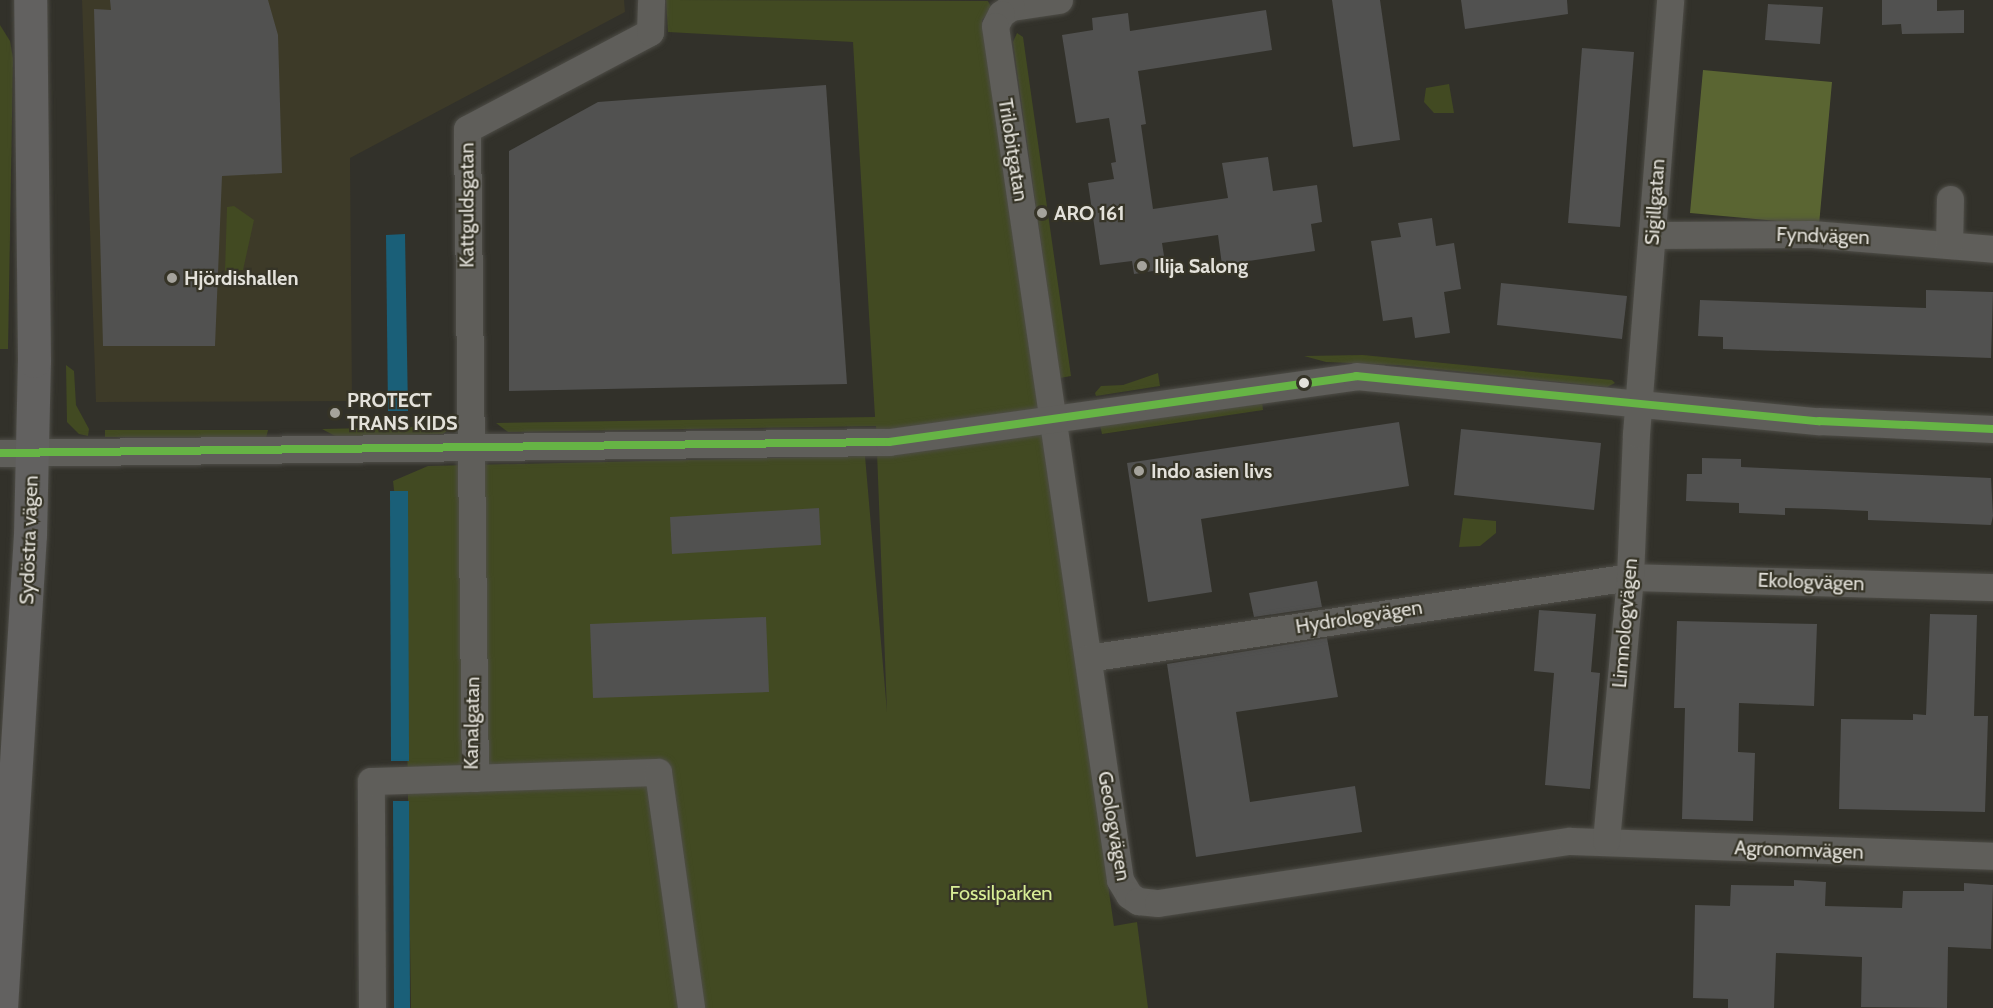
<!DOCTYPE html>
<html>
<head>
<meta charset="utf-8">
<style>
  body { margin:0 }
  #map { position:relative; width:1993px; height:1008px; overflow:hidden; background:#32312a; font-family:Cabin,sans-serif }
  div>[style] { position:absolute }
  .built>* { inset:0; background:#3d3a28 }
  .green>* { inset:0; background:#424a22 }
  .forest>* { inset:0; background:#5a6532 }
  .water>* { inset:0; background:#1a5f78 }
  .building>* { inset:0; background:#515150 }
  .roads { filter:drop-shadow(0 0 2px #4e4d47) drop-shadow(0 0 2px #4e4d47) }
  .street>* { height:27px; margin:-13.5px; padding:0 13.5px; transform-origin:13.5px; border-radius:13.5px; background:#5f5e5a }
  .secondary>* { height:33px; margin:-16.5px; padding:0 16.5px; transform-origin:16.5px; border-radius:16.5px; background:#626160 }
  .bus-1>* { height:8px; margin:-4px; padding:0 4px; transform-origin:4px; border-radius:4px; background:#66b445 }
  .dots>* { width:16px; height:16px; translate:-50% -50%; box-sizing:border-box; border:3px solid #363427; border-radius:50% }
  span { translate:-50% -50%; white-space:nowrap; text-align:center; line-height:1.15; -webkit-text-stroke:4.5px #363427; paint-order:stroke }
  .street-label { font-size:20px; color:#e3e1da }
  .poi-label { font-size:20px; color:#e3e1da; font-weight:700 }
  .left { translate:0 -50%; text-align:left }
  .park-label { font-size:20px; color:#d8ed96 }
</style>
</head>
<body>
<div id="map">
  <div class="built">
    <i style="clip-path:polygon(82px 0,624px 0,625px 12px,350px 158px,352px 401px,96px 402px)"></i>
  </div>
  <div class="green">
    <i style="clip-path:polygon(666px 0,988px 1px,992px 9px,982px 20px,987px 54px,1114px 926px,1137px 922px,1148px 1008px,411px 1008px,405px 586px,393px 481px,428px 466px,865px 456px,887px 712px,876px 426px,508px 432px,496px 423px,875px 417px,853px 42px,668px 32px)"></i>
    <i style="clip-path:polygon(0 25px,10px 41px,13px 58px,8px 349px,0 349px)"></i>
    <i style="clip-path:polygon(1017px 33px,1023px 37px,1071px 376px,1060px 378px,1013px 42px)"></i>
    <i style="clip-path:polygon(1449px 84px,1454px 113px,1434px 113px,1424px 102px,1426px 88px)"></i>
    <i style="clip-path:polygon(234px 206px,254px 220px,243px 270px,225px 271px,227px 207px)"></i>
    <i style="clip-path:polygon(1363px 355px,1612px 380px,1615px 383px,1607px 387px,1398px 365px,1326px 362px,1304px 356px)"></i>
    <i style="clip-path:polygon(66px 365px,74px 371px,76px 405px,89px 429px,88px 436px,79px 434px,67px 422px)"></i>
    <i style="clip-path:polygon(1158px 373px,1160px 386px,1096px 396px,1095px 393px,1101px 386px,1123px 385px)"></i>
    <i style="clip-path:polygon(1262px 402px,1263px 410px,1102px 434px,1100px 425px)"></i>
    <i style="clip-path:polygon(453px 426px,443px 434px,337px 437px,322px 429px)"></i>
    <i style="clip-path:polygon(105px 430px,268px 430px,266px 438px,105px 437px)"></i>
    <i style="clip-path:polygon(1463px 518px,1496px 521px,1496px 533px,1480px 546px,1459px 547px)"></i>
  </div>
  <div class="forest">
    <i style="clip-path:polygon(1703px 70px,1832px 82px,1819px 225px,1690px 213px)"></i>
  </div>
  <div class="water">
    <i style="clip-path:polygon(405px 234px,408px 411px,388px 411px,386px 235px)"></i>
    <i style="clip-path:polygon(390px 491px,408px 491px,409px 761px,391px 761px)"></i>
    <i style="clip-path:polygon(393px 801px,409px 801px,410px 1008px,394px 1008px)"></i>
  </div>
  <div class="building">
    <i style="clip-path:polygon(110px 0,268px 0,278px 35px,282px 173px,222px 176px,215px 346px,103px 346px,94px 9px,111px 10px)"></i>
    <i style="clip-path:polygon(1332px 0,1380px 0,1400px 140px,1353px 147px)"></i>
    <i style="clip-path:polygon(1461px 0,1567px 0,1568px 14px,1465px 29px)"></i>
    <i style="clip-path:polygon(1882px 0,1937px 0,1937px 11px,1964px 10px,1964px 33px,1902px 34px,1901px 24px,1882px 25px)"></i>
    <i style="clip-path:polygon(1768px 4px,1823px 7px,1820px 44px,1765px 40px)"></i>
    <i style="clip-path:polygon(1266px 10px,1272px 50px,1138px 71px,1146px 124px,1141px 125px,1153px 209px,1228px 198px,1222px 163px,1268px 157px,1273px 191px,1317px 185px,1322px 222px,1311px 224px,1315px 251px,1222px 265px,1218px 235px,1162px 243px,1166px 269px,1134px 274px,1132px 261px,1100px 265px,1088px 183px,1114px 179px,1111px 163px,1116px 162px,1109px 118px,1076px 123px,1062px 35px,1093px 30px,1092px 18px,1128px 13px,1130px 31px)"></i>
    <i style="clip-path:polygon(1582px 48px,1634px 52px,1620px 227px,1568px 223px)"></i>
    <i style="clip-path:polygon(826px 85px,847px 384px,509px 391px,509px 151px,598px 102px)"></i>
    <i style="clip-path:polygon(1432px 218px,1436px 246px,1454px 243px,1461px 289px,1444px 292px,1450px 333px,1415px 338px,1412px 317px,1383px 321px,1371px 241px,1401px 237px,1398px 223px)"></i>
    <i style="clip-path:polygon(1501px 283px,1627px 296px,1622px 339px,1497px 325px)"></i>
    <i style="clip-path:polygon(1926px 290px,1993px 292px,1991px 358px,1723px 349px,1723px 337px,1698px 336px,1700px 300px,1926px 308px)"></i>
    <i style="clip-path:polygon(1399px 422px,1409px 486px,1201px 519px,1212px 592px,1148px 602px,1127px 463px)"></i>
    <i style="clip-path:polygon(1461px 429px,1601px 443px,1594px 510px,1454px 495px)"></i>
    <i style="clip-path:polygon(1702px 458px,1741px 459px,1741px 467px,1991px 478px,1993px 516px,1991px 525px,1868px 520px,1868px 511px,1824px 509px,1785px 508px,1785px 515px,1739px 513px,1739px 503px,1686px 501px,1687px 474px,1702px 474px)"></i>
    <i style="clip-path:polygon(819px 508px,821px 545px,672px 554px,670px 517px)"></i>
    <i style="clip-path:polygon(1317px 581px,1322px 607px,1254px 617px,1249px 593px)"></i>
    <i style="clip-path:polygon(1539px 610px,1596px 614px,1591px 672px,1600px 673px,1590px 789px,1545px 785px,1554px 673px,1534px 671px)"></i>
    <i style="clip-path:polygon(1930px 614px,1977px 615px,1974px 716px,1988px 716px,1985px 812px,1839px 809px,1841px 719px,1913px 720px,1913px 714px,1926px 715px)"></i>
    <i style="clip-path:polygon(766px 617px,769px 692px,593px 698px,590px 624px)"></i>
    <i style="clip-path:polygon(1677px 621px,1817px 624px,1814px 706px,1739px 703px,1738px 752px,1755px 753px,1753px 821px,1682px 819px,1685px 708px,1674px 708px)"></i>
    <i style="clip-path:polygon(1327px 638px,1338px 697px,1236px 712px,1250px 802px,1355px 786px,1362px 832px,1196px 857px,1167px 664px)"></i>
    <i style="clip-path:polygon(1794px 880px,1826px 882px,1825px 906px,1902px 908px,1903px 891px,1964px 891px,1964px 883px,1993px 885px,1991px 949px,1948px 947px,1947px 1008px,1861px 1007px,1862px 957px,1776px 953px,1774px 1008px,1728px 1008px,1728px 999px,1693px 998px,1695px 905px,1730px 906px,1731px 885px,1794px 886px)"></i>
  </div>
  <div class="roads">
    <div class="street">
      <i style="left:1059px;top:0;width:49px;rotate:171.7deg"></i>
      <i style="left:1011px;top:7px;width:12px;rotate:145deg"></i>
      <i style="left:1001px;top:14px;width:13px;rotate:117deg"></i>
      <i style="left:995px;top:26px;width:863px;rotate:81.67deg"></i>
      <i style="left:1120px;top:880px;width:17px;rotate:59deg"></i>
      <i style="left:1129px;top:895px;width:11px;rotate:34deg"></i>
      <i style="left:1138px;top:901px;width:20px;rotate:6deg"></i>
      <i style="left:1158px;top:903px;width:417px;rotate:-8.6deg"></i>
      <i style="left:1570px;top:841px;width:423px;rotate:2deg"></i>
      <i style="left:1653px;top:235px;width:159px;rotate:-0.4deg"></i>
      <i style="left:1812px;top:234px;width:182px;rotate:4.7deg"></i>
      <i style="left:1949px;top:245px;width:46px;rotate:-88.8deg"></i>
      <i style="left:0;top:453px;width:889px;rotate:-0.71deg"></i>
      <i style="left:889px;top:442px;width:472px;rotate:-8deg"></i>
      <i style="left:1356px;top:376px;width:465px;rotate:5.6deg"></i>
      <i style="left:1819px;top:421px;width:174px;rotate:2.6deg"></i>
      <i style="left:1088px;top:658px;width:548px;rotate:-8.5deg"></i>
      <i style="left:1630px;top:577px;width:363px;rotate:1.6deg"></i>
      <i style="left:475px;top:778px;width:649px;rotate:-90.71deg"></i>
      <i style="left:467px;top:129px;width:207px;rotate:-27.9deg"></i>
      <i style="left:650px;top:32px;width:32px;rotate:-88deg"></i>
      <i style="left:1606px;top:841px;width:265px;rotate:-84.8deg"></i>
      <i style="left:1630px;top:577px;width:143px;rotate:-87.6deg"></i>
      <i style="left:1636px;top:434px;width:435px;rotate:-85.5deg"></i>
      <i style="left:372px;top:1008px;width:227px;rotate:-90.3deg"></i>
      <i style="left:371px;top:781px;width:287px;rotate:-1.8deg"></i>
      <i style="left:658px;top:772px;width:238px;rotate:82deg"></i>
    </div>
    <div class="secondary">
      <i style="left:1px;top:1008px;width:474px;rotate:-86.5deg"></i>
      <i style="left:30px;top:535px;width:174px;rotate:-88.7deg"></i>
      <i style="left:34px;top:361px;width:361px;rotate:-90.6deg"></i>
    </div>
  </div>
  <div class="bus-1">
    <i style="left:0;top:453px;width:889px;rotate:-0.71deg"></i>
    <i style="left:889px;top:442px;width:472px;rotate:-8deg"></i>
    <i style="left:1356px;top:376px;width:465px;rotate:5.6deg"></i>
    <i style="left:1819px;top:421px;width:174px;rotate:2.6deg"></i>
  </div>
  <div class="dots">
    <i style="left:1042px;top:213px;background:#a5a39c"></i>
    <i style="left:1142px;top:266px;background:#a5a39c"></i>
    <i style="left:172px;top:278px;background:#a5a39c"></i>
    <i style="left:1304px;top:383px;background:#e3e1da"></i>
    <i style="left:335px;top:413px;background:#a5a39c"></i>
    <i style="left:1139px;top:471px;background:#a5a39c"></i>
  </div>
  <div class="street-label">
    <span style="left:1013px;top:150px;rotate:81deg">Trilobitgatan</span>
    <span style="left:1655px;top:202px;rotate:-86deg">Sigillgatan</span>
    <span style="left:467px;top:205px;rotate:-90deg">Kattguldsgatan</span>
    <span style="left:1823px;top:236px;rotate:2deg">Fyndvägen</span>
    <span style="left:29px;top:540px;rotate:-88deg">Sydöstra vägen</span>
    <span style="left:1811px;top:582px;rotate:2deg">Ekologvägen</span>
    <span style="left:1359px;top:617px;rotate:-9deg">Hydrologvägen</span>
    <span style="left:1625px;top:623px;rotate:-85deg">Limnologvägen</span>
    <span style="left:472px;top:723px;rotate:-89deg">Kanalgatan</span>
    <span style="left:1114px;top:826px;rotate:80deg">Geologvägen</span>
    <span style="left:1799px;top:850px;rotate:2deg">Agronomvägen</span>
  </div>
  <div class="poi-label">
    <span class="left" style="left:1054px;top:213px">ARO 161</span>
    <span class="left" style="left:1154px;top:266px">Ilija Salong</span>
    <span class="left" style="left:184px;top:278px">Hjördishallen</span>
    <span class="left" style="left:347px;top:412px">PROTECT<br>TRANS KIDS</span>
    <span class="left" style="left:1151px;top:471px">Indo asien livs</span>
  </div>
  <div class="park-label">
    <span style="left:1001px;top:893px">Fossilparken</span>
  </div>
</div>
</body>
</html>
